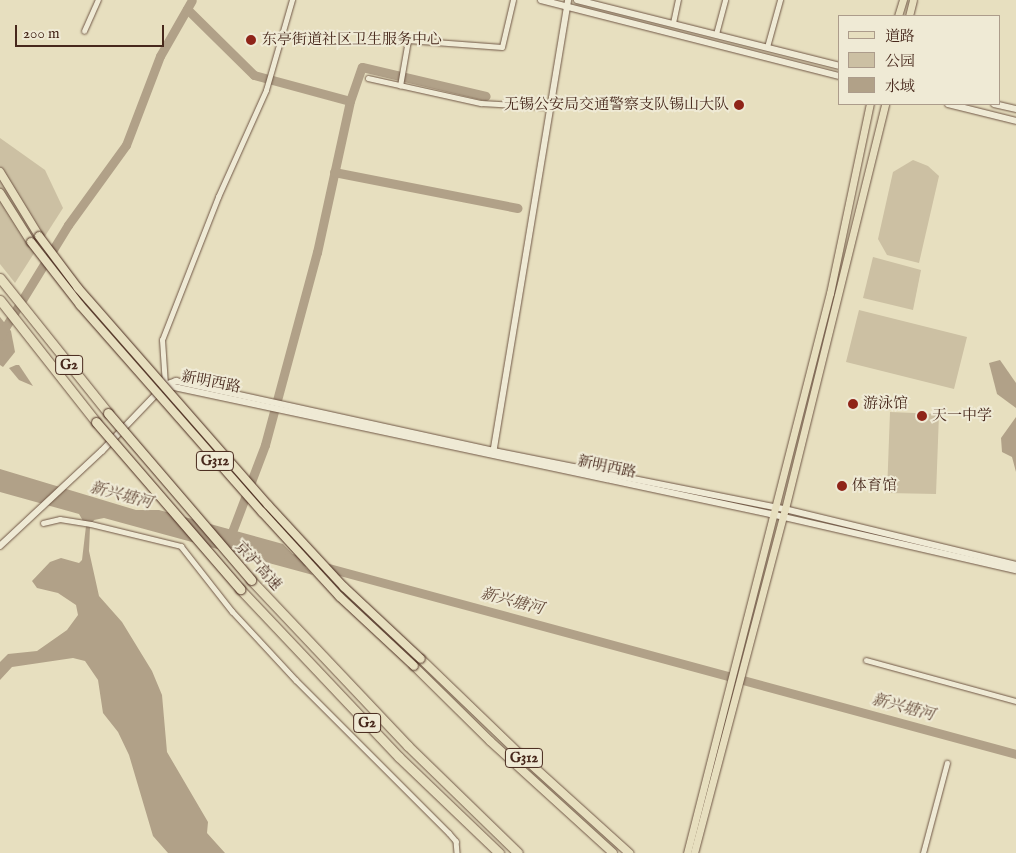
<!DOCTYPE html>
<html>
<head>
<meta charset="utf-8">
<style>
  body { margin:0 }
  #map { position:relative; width:1016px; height:853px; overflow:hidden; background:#e7dfbf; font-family:"IM FELL English","Noto Serif SC",serif }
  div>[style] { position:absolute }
  .green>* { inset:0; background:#ccc0a3 }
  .water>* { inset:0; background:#b1a188 }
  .river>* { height:9px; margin:-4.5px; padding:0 4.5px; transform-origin:4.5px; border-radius:4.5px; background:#b1a188 }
  .roads { filter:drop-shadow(0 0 1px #6f5645) drop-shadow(0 0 1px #6f5645) }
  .minor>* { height:4.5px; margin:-2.25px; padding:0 2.25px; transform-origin:2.25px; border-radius:2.25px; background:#efead5 }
  .tertiary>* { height:5.5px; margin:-2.75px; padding:0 2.75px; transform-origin:2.75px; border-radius:2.75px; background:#efead5 }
  .secondary>* { height:6px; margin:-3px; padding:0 3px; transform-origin:3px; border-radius:3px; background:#efead5 }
  .primary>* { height:7px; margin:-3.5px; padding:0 3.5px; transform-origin:3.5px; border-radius:3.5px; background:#e7dfbf }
  .trunk>* { height:8px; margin:-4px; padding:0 4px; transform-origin:4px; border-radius:4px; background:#e7dfbf }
  .motorway>* { height:9px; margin:-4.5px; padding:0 4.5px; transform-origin:4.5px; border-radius:4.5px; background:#e7dfbf }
  .bridges { filter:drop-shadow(0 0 1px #47281c) drop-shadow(0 0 1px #47281c) }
  .trunk-bridge>* { height:8px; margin:-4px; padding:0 4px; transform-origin:4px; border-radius:4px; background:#e7dfbf }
  .motorway-bridge>* { height:9px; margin:-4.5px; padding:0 4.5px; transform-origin:4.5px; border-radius:4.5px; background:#e7dfbf }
  .dots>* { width:14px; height:14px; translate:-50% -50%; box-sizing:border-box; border:2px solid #efead5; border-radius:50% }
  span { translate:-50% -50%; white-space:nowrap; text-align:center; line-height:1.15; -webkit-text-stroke:4px #efead5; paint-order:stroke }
  .shield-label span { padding:1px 4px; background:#efead5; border:1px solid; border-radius:4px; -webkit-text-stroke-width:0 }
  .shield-label { font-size:14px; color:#47281c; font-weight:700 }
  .poi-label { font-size:15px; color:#47281c }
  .left { translate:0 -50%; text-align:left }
  .right { translate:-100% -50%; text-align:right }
  .street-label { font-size:15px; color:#47281c }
  .water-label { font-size:16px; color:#674c3c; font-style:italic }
  .legend { position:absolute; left:838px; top:15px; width:162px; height:90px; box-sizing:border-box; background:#efead5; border:1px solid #ac9c8b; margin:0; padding:6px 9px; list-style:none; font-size:15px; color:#47281c }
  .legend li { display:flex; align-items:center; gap:10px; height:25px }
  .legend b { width:25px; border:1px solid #ac9c8b }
  .scale { position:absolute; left:15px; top:25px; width:149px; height:22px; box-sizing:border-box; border:2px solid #47281c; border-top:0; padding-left:6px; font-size:15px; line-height:18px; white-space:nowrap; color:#47281c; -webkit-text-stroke:4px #efead5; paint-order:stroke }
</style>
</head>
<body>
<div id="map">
  <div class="green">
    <i style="clip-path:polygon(0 138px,45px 170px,63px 208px,15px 283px,0 264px)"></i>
    <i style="clip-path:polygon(913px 160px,928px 166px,939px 176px,919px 263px,887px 255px,878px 239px,893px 172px)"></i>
    <i style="clip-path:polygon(873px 257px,921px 270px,913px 310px,863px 298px)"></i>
    <i style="clip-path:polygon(859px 310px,967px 337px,954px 389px,846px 362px)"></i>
    <i style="clip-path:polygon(890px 412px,939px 414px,936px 494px,887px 493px)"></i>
  </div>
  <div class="water">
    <i style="clip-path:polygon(0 317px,11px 331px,15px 352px,3px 367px,0 365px)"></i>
    <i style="clip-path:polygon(1000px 360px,1016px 383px,1016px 408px,997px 394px,989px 363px)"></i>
    <i style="clip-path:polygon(16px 365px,19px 365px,33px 386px,19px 380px,9px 368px)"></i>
    <i style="clip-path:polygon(1016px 417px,1016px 472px,1012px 457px,1002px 452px,1001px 438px)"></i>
    <i style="clip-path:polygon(0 469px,136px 510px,159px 510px,283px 544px,313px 575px,104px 518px,94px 520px,90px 527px,89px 551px,99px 596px,122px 622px,152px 671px,162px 695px,167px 752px,208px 822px,207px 833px,225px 853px,168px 853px,153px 836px,129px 755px,118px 732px,103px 713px,98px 680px,85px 661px,73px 658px,12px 667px,0 680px,0 662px,8px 654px,37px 651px,67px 630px,78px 615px,76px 605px,58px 593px,37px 588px,32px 581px,50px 562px,61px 558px,79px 563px,82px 560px,86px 526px,79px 514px,0 492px)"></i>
  </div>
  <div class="river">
    <i style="left:187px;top:9px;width:94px;rotate:44.6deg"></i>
    <i style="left:254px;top:75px;width:99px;rotate:15.2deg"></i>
    <i style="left:350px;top:101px;width:155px;rotate:102.3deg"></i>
    <i style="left:317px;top:252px;width:200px;rotate:105.1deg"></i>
    <i style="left:265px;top:445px;width:102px;rotate:110.8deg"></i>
    <i style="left:350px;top:101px;width:36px;rotate:-71deg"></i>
    <i style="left:362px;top:67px;width:127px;rotate:13.2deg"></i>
    <i style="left:334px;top:172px;width:187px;rotate:11.1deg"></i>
    <i style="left:0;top:336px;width:130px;rotate:-58.5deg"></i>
    <i style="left:68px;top:225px;width:99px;rotate:-54.1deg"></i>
    <i style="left:126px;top:145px;width:95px;rotate:-69.1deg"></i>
    <i style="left:160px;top:56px;width:64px;rotate:-60.3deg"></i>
    <i style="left:288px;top:557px;width:754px;rotate:15.14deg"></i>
  </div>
  <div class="roads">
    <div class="minor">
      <i style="left:673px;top:23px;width:24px;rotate:-78deg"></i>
      <i style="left:84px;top:31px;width:34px;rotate:-66deg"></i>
      <i style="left:716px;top:34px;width:35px;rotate:-75deg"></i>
      <i style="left:767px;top:47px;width:49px;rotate:-74.5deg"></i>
      <i style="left:368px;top:78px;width:116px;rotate:12.5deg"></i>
      <i style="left:481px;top:103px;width:70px;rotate:3.3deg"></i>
      <i style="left:400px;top:86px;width:47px;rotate:-80.1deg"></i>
      <i style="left:408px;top:40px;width:94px;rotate:4.3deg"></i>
      <i style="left:502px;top:47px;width:48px;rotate:-76.8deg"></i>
      <i style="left:165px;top:385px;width:45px;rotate:-93.8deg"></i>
      <i style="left:162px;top:340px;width:154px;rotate:-68.6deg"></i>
      <i style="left:218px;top:197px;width:117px;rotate:-65.8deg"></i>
      <i style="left:266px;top:90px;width:94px;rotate:-73.9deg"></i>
      <i style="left:43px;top:523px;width:17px;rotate:-13deg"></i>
      <i style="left:60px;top:519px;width:31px;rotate:9deg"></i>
      <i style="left:91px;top:524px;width:93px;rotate:13.7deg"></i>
      <i style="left:181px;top:546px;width:83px;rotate:51.9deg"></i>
      <i style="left:232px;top:611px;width:94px;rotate:47.2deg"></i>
      <i style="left:296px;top:680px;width:216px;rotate:45deg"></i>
      <i style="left:449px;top:833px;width:11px;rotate:49deg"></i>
      <i style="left:456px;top:841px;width:12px;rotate:85deg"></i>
      <i style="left:866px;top:660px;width:156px;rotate:15.3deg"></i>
      <i style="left:923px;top:853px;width:93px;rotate:-75.1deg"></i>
    </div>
    <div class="tertiary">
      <i style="left:165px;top:385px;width:620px;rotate:12.02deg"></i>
      <i style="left:771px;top:514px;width:251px;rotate:12.9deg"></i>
      <i style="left:493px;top:454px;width:460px;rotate:-80.6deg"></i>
      <i style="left:0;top:546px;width:139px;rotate:-43deg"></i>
      <i style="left:102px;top:451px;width:91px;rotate:-46.3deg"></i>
      <i style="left:165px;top:385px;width:12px;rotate:-20deg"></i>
      <i style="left:176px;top:381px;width:326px;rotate:12.4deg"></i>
      <i style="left:494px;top:451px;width:297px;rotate:11.3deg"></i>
      <i style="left:785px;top:509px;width:238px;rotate:13.6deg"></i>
    </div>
    <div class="secondary">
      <i style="left:541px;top:0;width:309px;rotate:14.3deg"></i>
      <i style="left:577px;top:0;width:271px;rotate:14.1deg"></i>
      <i style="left:948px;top:104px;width:70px;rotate:14deg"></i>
      <i style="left:994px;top:104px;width:23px;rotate:13deg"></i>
    </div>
    <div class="primary">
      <i style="left:898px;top:16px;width:17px;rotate:-73deg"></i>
      <i style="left:909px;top:16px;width:16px;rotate:-76deg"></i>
      <i style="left:687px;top:853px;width:578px;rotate:-75.68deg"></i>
      <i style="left:830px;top:293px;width:193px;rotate:-78.1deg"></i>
      <i style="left:694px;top:853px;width:356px;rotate:-75.2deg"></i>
      <i style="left:785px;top:509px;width:417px;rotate:-76.1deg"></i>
    </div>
    <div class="trunk">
      <i style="left:0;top:172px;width:75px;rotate:58.6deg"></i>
      <i style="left:0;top:193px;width:58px;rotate:57.7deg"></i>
      <i style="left:421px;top:659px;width:143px;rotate:43.9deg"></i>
      <i style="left:524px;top:758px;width:142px;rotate:42.1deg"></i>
      <i style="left:414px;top:666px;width:107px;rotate:44.6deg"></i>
      <i style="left:490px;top:741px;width:166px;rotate:42.3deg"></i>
    </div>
    <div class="motorway">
      <i style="left:0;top:278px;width:173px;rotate:51.3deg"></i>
      <i style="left:0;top:300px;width:155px;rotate:51.8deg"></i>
      <i style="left:251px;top:580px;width:228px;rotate:46.6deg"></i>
      <i style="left:408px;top:746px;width:153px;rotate:44.2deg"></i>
      <i style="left:240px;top:589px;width:231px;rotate:46.6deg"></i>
      <i style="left:399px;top:757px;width:139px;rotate:43.8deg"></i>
    </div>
  </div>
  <div class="bridges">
    <div class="trunk-bridge">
      <i style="left:39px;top:236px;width:65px;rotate:53.1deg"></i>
      <i style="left:78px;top:288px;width:288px;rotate:48.8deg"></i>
      <i style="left:268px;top:505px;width:112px;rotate:47.2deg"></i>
      <i style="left:344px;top:587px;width:105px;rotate:43.1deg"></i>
      <i style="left:31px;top:242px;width:80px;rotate:52.1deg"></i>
      <i style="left:80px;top:305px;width:276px;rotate:48.7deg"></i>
      <i style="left:262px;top:512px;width:115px;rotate:47.5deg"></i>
      <i style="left:340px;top:597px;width:101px;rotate:43deg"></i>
    </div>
    <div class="motorway-bridge">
      <i style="left:108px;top:413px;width:220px;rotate:49.4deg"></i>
      <i style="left:96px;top:422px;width:221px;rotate:49.2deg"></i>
    </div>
  </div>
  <div class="dots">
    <i style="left:251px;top:40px;background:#8f2418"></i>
    <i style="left:739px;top:105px;background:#8f2418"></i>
    <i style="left:853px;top:404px;background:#8f2418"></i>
    <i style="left:922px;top:416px;background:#8f2418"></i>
    <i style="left:842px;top:486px;background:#8f2418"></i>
  </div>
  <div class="shield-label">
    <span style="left:69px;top:365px">G2</span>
    <span style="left:215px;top:461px">G312</span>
    <span style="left:367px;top:723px">G2</span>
    <span style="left:524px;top:758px">G312</span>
  </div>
  <div class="poi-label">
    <span class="left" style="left:262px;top:40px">东亭街道社区卫生服务中心</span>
    <span class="right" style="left:729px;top:105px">无锡公安局交通警察支队锡山大队</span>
    <span class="left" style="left:863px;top:404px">游泳馆</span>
    <span class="left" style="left:932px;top:416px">天一中学</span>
    <span class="left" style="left:852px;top:486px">体育馆</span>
  </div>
  <div class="street-label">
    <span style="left:211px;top:382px;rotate:11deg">新明西路</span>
    <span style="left:607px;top:467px;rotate:12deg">新明西路</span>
    <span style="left:258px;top:566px;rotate:47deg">京沪高速</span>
  </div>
  <div class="water-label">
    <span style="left:121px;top:496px;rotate:15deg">新兴塘河</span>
    <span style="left:512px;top:602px;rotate:15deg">新兴塘河</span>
    <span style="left:903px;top:708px;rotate:15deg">新兴塘河</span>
  </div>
  <ul class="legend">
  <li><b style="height:6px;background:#e7dfbf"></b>道路</li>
  <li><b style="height:14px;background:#ccc0a3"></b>公园</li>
  <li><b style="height:14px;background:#b1a188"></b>水域</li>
  </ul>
  <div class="scale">200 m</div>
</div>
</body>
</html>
